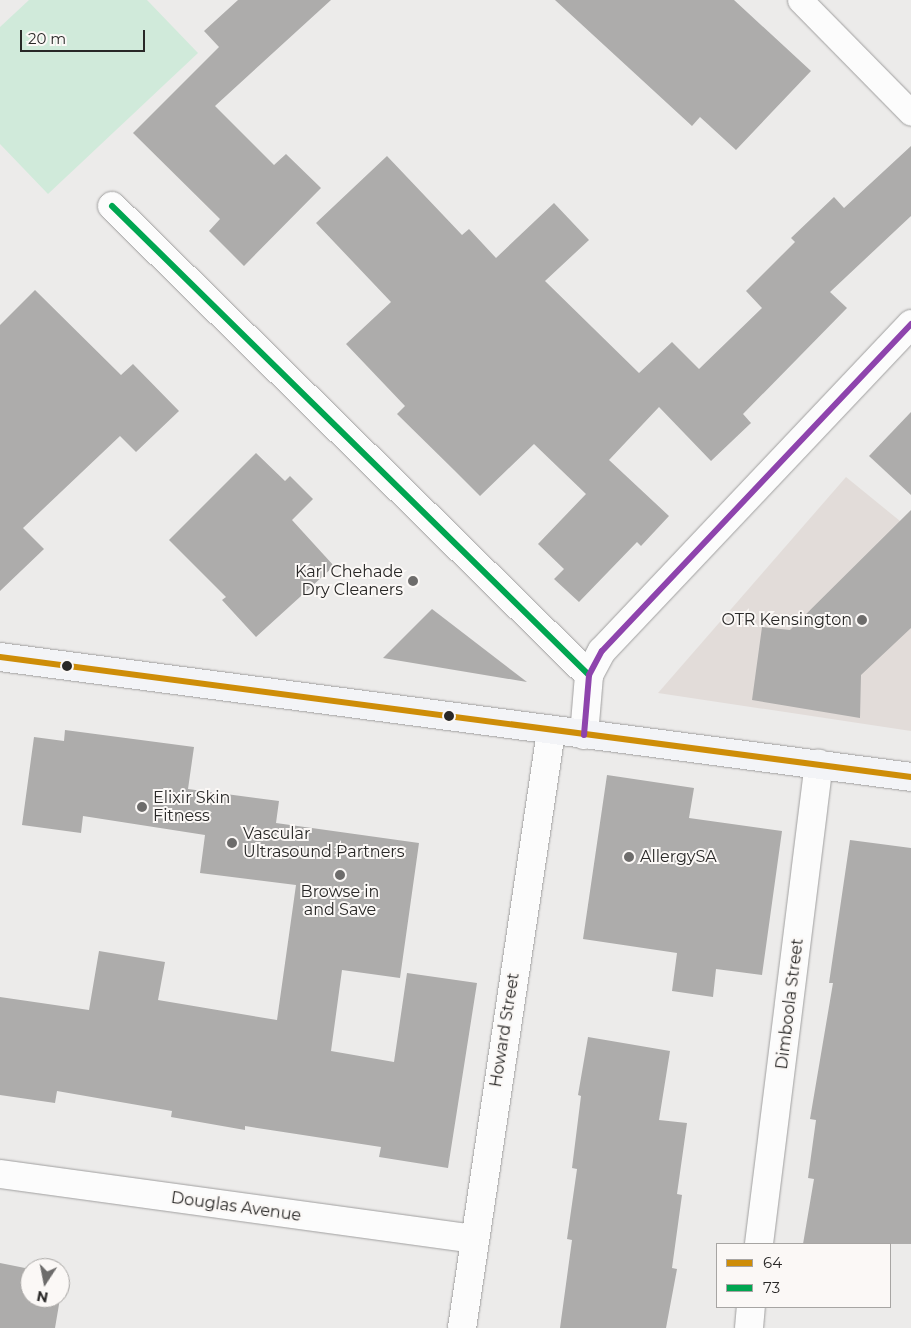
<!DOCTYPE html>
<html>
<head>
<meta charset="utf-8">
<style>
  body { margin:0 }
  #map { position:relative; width:911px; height:1328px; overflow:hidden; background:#ecebea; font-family:Montserrat,sans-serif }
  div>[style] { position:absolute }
  .built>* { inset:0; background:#e2dcd9 }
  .green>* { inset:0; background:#d0eada }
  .building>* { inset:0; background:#adacab }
  .roads { filter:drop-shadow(0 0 1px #a09f9f) drop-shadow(0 0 1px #a09f9f) }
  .service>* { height:25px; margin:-12.5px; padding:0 12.5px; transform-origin:12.5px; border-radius:12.5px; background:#fcfcfc }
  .minor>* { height:28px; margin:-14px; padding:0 14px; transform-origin:14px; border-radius:14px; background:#fcfcfc }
  .secondary>* { height:28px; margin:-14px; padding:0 14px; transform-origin:14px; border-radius:14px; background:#f3f4f7 }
  .bus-1>* { height:6px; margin:-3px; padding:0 3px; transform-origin:3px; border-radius:3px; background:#ce8d08 }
  .bus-2>* { height:6px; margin:-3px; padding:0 3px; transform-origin:3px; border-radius:3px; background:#00a651 }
  .bus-3>* { height:6px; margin:-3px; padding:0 3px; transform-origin:3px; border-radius:3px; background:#8e44ad }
  .dots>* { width:14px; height:14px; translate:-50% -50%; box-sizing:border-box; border:2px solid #fbf8f6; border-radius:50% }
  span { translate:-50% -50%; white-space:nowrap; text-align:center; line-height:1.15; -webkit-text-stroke:4px #fbf8f6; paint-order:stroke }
  .poi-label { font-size:16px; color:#292827 }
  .right { translate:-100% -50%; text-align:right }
  .left { translate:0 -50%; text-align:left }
  .street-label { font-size:16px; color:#292827 }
  .legend { position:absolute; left:716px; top:1243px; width:175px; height:65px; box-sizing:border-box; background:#fbf8f6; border:1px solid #a7a5a3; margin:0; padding:6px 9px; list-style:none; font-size:15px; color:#292827 }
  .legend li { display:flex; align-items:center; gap:10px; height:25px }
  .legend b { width:25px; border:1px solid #a7a5a3 }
  .north { position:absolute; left:20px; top:1258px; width:50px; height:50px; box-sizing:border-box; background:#fbf8f6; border:1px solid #a7a5a3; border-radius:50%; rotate:191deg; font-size:14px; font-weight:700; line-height:20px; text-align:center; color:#292827 }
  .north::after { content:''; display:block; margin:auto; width:18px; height:22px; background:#6d6c6b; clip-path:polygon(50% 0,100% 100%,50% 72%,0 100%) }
  .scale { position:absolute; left:20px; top:30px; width:125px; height:22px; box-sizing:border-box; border:2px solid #292827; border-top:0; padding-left:6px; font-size:15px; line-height:18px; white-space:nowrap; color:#292827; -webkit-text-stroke:4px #fbf8f6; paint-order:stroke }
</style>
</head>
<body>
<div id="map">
  <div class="built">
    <i style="clip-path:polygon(846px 477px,911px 530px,911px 731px,658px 693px)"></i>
  </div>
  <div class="green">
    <i style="clip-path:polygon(29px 0,147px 0,198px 53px,48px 194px,0 144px,0 27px)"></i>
  </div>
  <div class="building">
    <i style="clip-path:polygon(238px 0,331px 0,215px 106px,274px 165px,286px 154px,321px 188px,244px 266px,209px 231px,220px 219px,133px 133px,219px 47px,204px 31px)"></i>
    <i style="clip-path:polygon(555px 0,734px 0,811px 71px,736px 150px,700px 117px,692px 126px)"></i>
    <i style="clip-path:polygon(911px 146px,911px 216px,830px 292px,847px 308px,743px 414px,751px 423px,711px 461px,659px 407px,609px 460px,669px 516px,641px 546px,637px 542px,579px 602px,554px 579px,564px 569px,538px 544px,586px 494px,534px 444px,480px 496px,454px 470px,397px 414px,405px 406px,346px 344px,391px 302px,316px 223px,387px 156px,462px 235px,469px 229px,496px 258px,554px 203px,589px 240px,545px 281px,639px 373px,672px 342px,699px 369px,762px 308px,746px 291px,795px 242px,791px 238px,834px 197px,844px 208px)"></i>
    <i style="clip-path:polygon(35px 290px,121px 375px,133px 364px,179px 411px,136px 452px,120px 436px,23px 528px,44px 549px,0 591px,0 325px)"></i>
    <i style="clip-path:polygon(911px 412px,911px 495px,869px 456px)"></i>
    <i style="clip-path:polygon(256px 453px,285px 481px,290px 476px,313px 499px,292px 520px,334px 566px,256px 637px,222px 600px,226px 597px,169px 540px)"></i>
    <i style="clip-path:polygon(911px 510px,911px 628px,861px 675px,860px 718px,752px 700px,762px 627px,790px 630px)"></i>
    <i style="clip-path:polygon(432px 609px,527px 682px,383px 658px)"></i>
    <i style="clip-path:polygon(65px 730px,194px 747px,188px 789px,279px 801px,276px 823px,419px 843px,400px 978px,342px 970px,331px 1051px,394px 1062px,407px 973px,477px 983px,448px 1168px,379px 1157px,381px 1147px,245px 1126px,245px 1130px,171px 1117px,172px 1111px,57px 1091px,55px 1103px,0 1095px,0 997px,89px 1010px,99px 951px,165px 962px,158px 1000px,277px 1020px,296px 885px,200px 873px,205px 835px,83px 816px,81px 833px,22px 825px,34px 737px,64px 741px)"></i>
    <i style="clip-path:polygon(607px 775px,694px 788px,689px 818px,782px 831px,762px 975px,716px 969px,713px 997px,672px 991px,677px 953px,583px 939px)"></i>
    <i style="clip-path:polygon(850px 840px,911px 848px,911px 1244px,803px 1244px,814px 1179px,808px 1178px,816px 1120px,810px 1119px,833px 983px,829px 983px)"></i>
    <i style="clip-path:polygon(588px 1037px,670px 1051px,659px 1120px,687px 1123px,677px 1194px,682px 1195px,672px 1268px,677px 1269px,666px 1328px,560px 1328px,572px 1240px,567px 1239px,577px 1169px,572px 1168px,581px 1096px,578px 1095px)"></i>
    <i style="clip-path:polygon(0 1263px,30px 1269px,30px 1298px,60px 1298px,60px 1274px,64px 1275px,55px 1328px,0 1328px)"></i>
  </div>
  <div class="roads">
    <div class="service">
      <i style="left:800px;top:0;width:158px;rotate:45.5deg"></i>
    </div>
    <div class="minor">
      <i style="left:112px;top:206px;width:669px;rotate:44.52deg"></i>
      <i style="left:584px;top:735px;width:60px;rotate:-85.2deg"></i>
      <i style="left:589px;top:675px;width:27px;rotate:-62deg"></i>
      <i style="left:602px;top:651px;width:450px;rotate:-46.6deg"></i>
      <i style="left:0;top:1174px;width:477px;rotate:7.8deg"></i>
      <i style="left:759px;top:1244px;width:484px;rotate:-82.9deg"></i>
      <i style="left:462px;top:1328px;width:603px;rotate:-81.51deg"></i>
      <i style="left:749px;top:1328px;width:21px;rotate:-85deg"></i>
    </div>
    <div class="secondary">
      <i style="left:0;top:657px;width:919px;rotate:7.5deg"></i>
    </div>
  </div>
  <div class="bus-1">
    <i style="left:0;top:657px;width:919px;rotate:7.5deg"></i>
  </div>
  <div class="bus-2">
    <i style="left:112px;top:206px;width:669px;rotate:44.52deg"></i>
  </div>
  <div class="bus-3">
    <i style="left:584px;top:735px;width:60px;rotate:-85.2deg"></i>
    <i style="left:589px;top:675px;width:27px;rotate:-62deg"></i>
    <i style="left:602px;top:651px;width:450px;rotate:-46.6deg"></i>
  </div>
  <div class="dots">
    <i style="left:413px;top:581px;background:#6d6c6b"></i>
    <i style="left:862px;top:620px;background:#6d6c6b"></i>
    <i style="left:67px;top:666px;background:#292827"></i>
    <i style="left:449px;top:716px;background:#292827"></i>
    <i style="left:142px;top:807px;background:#6d6c6b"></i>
    <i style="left:232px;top:843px;background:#6d6c6b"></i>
    <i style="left:629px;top:857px;background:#6d6c6b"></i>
    <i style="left:340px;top:875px;background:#6d6c6b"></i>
  </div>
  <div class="poi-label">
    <span class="right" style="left:403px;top:581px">Karl Chehade<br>Dry Cleaners</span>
    <span class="right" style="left:852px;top:620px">OTR Kensington</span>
    <span class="left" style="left:153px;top:807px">Elixir Skin<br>Fitness</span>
    <span class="left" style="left:243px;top:843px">Vascular<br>Ultrasound Partners</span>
    <span class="left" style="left:640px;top:857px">AllergySA</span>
    <span style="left:340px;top:901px">Browse in<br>and Save</span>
  </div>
  <div class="street-label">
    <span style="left:790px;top:1004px;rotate:-83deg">Dimboola Street</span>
    <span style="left:505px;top:1030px;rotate:-81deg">Howard Street</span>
    <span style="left:236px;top:1207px;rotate:8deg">Douglas Avenue</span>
  </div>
  <ul class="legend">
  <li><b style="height:6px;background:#ce8d08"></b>64</li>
  <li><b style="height:6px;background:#00a651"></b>73</li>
  </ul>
  <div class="north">N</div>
  <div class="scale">20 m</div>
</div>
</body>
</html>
